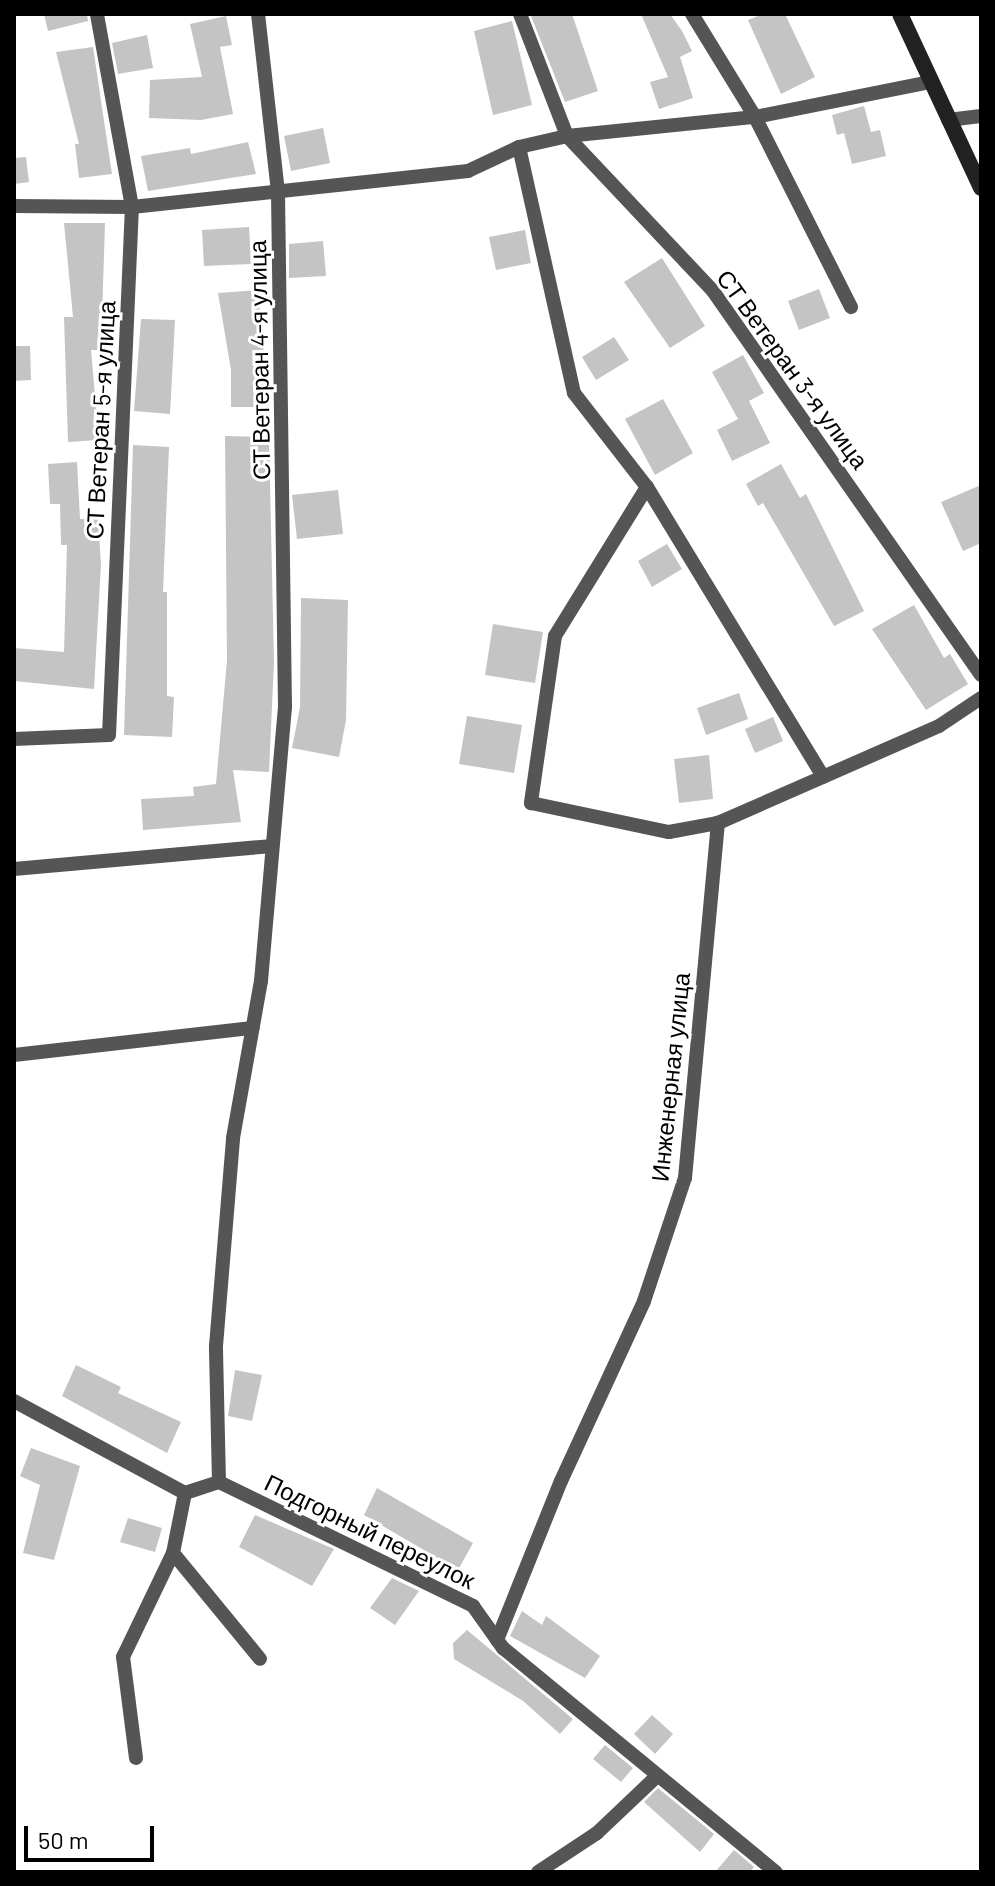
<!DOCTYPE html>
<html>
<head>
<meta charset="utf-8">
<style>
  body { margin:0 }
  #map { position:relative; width:995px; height:1886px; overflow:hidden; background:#fff; font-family:Barlow,sans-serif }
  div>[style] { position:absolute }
  .building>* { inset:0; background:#c4c4c4 }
  .minor>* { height:14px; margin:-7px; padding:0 7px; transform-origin:7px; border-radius:7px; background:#555 }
  .secondary>* { height:16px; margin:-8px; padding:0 8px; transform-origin:8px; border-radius:8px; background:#222 }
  span { translate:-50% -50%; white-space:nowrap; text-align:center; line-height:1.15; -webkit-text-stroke:6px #fff; paint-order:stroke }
  .street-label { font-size:24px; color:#000 }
  .frame { position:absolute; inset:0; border:16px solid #000; pointer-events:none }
  .scale { position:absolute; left:24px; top:1826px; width:130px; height:36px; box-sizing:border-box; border:4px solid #000; border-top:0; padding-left:10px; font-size:24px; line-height:28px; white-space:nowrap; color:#000; -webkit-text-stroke:6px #fff; paint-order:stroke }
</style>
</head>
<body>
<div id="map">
  <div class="building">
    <i style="clip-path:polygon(44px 14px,87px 14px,88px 21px,48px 31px)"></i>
    <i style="clip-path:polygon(572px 14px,598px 91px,565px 102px,531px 16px)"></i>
    <i style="clip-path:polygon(641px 14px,670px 14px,682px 31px,692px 51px,680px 57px,693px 98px,659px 109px,650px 82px,668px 77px)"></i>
    <i style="clip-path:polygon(763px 14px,785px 14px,815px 77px,781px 94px,748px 20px)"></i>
    <i style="clip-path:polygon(226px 16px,232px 45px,220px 47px,233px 114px,201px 120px,149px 118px,150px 80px,202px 77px,190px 24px)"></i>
    <i style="clip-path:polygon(512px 21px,532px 105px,493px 115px,474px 31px)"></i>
    <i style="clip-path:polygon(147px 35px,153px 68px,118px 74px,112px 43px)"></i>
    <i style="clip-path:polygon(93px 47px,112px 174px,79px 178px,75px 144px,79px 144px,56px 52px)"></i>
    <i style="clip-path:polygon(864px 106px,871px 132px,880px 130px,886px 156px,852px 164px,844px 133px,837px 135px,832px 115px)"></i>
    <i style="clip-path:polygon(323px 128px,330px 163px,291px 171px,284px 136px)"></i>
    <i style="clip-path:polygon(248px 142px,256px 174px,148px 191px,141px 156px,190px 148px,191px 154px)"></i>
    <i style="clip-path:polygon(26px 157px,29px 182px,14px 184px,14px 158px)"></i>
    <i style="clip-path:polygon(64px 223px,105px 223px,101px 350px,91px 350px,99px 440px,68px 442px,64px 317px,73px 317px)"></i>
    <i style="clip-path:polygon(249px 227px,251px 264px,204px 266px,202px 230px)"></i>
    <i style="clip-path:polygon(525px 230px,531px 263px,496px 270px,489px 237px)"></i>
    <i style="clip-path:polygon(323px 241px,326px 276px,289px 278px,289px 244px)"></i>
    <i style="clip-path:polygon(662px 258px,705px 326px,670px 348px,624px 282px)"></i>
    <i style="clip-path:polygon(819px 289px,830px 318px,799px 330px,788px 301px)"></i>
    <i style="clip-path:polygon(258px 290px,269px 407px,231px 407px,231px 370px,218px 293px)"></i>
    <i style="clip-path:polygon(141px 319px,175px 320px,170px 414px,134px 411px)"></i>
    <i style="clip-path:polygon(614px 337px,629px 360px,596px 380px,582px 357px)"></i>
    <i style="clip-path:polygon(14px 346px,30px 346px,31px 380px,14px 381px)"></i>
    <i style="clip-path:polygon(743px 355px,764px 393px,749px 401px,770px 443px,732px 461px,717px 430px,738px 419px,712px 372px)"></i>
    <i style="clip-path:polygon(663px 399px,693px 453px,655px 475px,625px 419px)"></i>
    <i style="clip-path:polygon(225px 436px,269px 437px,274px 662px,269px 772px,233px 770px,241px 822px,143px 830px,141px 799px,194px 796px,193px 787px,216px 784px,227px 660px)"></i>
    <i style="clip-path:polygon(133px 445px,169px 447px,163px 592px,167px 592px,167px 696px,174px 697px,172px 737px,124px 735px)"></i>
    <i style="clip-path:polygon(77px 462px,80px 519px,98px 519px,101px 564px,94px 689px,14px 681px,14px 648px,64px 652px,67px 545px,61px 545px,60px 504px,50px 504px,48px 464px)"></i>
    <i style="clip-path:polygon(781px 464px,800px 498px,806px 494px,864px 611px,834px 626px,763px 503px,758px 506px,746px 484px)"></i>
    <i style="clip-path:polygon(981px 485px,981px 543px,963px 551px,941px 502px)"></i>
    <i style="clip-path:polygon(338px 490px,343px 534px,297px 539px,292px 495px)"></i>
    <i style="clip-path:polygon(667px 544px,682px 569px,652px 587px,638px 561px)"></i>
    <i style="clip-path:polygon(301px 598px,348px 600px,346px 720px,339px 757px,292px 748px,300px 707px)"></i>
    <i style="clip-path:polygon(914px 605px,944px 658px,950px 654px,968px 684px,926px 710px,872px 629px)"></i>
    <i style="clip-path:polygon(493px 624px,543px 632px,535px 683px,485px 675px)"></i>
    <i style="clip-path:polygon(739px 693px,748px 719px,706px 735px,697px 708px)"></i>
    <i style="clip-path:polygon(467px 716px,522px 725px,514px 773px,459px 764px)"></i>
    <i style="clip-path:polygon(773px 717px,783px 741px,755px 753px,745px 729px)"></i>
    <i style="clip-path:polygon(709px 755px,713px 799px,679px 803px,674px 759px)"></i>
    <i style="clip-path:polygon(76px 1365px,121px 1387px,118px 1393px,181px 1422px,167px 1453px,62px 1396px)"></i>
    <i style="clip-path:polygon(235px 1370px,262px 1375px,252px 1421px,228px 1416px)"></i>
    <i style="clip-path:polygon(31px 1448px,80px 1466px,54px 1560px,23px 1553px,40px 1485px,20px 1476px)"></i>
    <i style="clip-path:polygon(377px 1488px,473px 1543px,458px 1570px,364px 1515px)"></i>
    <i style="clip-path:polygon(255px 1515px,334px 1549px,312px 1586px,239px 1547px)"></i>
    <i style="clip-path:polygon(128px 1518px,162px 1528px,155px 1552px,120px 1542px)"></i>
    <i style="clip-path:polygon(392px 1578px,419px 1591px,395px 1625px,370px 1608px)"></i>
    <i style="clip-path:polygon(522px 1611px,542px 1625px,546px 1616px,600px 1656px,585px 1678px,510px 1636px)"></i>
    <i style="clip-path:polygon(467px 1630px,573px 1719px,560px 1734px,523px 1701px,454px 1659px,453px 1643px)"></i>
    <i style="clip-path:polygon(652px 1715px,673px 1734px,655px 1754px,634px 1734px)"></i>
    <i style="clip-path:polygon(605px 1745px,633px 1768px,621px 1782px,593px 1759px)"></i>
    <i style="clip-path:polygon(658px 1788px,714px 1834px,700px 1852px,644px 1802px)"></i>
    <i style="clip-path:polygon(734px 1850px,754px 1867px,750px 1872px,715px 1872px)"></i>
  </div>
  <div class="minor">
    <i style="left:520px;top:14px;width:131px;rotate:68.9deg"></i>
    <i style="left:567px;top:136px;width:213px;rotate:46.7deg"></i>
    <i style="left:713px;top:291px;width:468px;rotate:55.1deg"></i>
    <i style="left:692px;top:14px;width:121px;rotate:58.5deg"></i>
    <i style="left:755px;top:117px;width:213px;rotate:63.2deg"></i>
    <i style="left:948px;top:120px;width:33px;rotate:-7deg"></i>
    <i style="left:519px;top:147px;width:252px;rotate:77.4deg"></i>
    <i style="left:574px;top:393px;width:119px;rotate:52.2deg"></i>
    <i style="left:647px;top:487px;width:339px;rotate:58.7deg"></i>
    <i style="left:14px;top:206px;width:118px;rotate:0.5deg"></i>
    <i style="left:132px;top:207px;width:338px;rotate:-6.1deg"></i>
    <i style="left:468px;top:171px;width:56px;rotate:-25.2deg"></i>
    <i style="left:519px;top:147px;width:49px;rotate:-12.9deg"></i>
    <i style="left:567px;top:136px;width:189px;rotate:-5.8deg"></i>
    <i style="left:755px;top:117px;width:178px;rotate:-11.3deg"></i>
    <i style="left:647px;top:487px;width:175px;rotate:121.7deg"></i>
    <i style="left:555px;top:636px;width:169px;rotate:98.2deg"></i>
    <i style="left:531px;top:803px;width:141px;rotate:11.9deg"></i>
    <i style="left:669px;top:832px;width:50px;rotate:-10.4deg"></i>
    <i style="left:14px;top:739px;width:95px;rotate:-2.4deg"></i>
    <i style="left:109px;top:735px;width:529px;rotate:-87.51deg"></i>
    <i style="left:132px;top:207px;width:196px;rotate:-100.3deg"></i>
    <i style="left:14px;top:869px;width:257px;rotate:-5.1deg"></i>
    <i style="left:14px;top:1055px;width:240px;rotate:-6.5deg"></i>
    <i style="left:14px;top:1401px;width:194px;rotate:28.3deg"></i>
    <i style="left:185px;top:1493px;width:36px;rotate:-18deg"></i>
    <i style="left:219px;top:1482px;width:283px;rotate:26deg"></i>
    <i style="left:473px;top:1606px;width:52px;rotate:54.5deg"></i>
    <i style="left:503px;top:1648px;width:353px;rotate:39.4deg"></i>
    <i style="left:219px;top:1482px;width:136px;rotate:-91.3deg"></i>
    <i style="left:216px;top:1346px;width:209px;rotate:-85.3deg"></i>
    <i style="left:233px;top:1138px;width:159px;rotate:-79.9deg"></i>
    <i style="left:261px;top:981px;width:275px;rotate:-85deg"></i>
    <i style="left:285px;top:707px;width:515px;rotate:-90.78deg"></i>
    <i style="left:278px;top:192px;width:179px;rotate:-96.4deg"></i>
    <i style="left:173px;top:1553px;width:137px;rotate:50.6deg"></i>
    <i style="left:497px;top:1640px;width:171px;rotate:-68.1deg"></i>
    <i style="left:561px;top:1481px;width:198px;rotate:-65.2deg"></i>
    <i style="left:644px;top:1301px;width:130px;rotate:-71.6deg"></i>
    <i style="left:685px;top:1178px;width:357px;rotate:-84.7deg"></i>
    <i style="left:718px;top:823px;width:241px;rotate:-23.7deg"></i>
    <i style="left:939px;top:726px;width:50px;rotate:-33.7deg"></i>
    <i style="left:136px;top:1758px;width:102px;rotate:-97.3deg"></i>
    <i style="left:123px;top:1657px;width:115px;rotate:-64.3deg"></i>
    <i style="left:173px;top:1553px;width:61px;rotate:-78.7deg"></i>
    <i style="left:538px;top:1872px;width:71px;rotate:-33.5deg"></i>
    <i style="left:597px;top:1833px;width:83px;rotate:-43.5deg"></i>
  </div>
  <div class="secondary">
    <i style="left:900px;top:14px;width:192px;rotate:65deg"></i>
  </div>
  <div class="street-label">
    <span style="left:259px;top:360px;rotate:-91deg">СТ Ветеран 4-я улица</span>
    <span style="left:793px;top:369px;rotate:54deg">СТ Ветеран 3-я улица</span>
    <span style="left:100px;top:420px;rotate:-87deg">СТ Ветеран 5-я улица</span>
    <span style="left:670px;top:1077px;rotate:-84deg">Инженерная улица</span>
    <span style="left:370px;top:1531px;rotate:26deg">Подгорный переулок</span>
  </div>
  <div class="frame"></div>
  <div class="scale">50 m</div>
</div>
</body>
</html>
